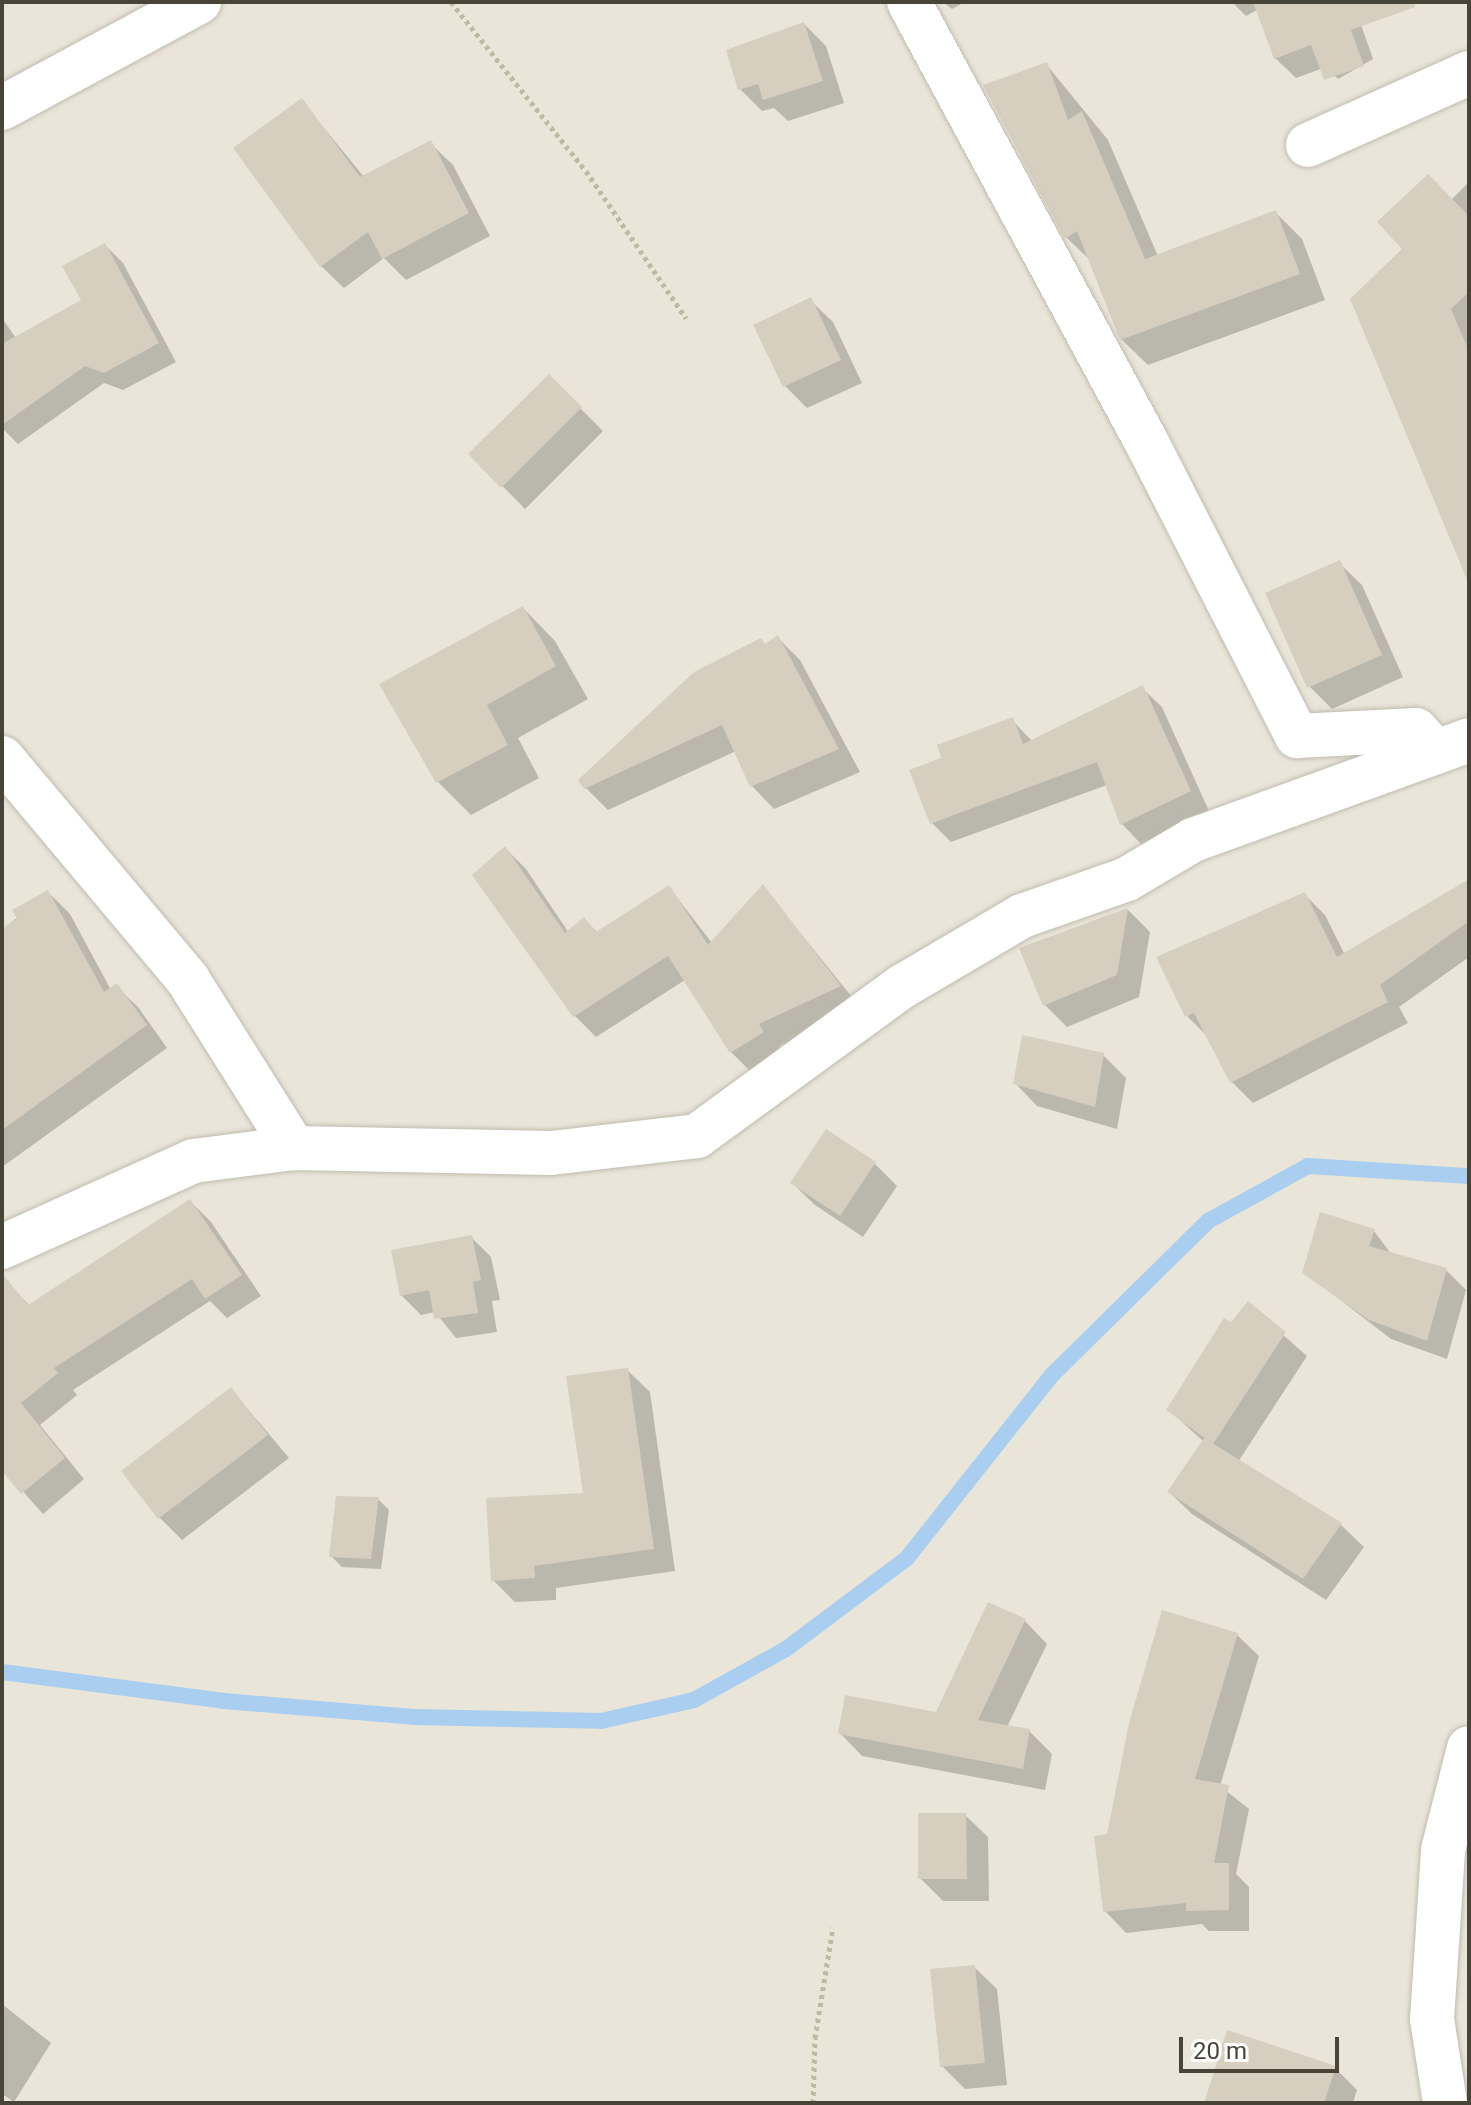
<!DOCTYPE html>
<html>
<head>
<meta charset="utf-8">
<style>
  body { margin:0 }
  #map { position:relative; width:1471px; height:2105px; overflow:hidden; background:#f5f2eb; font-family:Roboto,sans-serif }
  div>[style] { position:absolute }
  .residential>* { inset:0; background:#e9e5d9 }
  .shadow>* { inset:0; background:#0003 }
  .stream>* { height:16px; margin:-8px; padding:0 8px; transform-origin:8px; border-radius:8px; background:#a9ceef }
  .building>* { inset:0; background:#d6cfc0 }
  .path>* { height:5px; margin-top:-2.5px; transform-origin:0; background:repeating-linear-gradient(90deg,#c2b89f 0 4px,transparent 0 8px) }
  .roads { filter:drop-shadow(0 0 2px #c0bbad) drop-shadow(0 0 2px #c0bbad) }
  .minor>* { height:44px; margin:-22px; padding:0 22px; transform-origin:22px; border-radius:22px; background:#fff }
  span { translate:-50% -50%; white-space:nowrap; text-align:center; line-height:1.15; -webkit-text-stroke:8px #fff; paint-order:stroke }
  .frame { position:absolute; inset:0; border:4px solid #494438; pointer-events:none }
  .scale { position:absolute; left:1179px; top:2037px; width:160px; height:36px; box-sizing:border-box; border:4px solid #494438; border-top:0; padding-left:10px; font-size:24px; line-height:28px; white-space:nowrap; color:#494438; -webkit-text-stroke:6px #fff; paint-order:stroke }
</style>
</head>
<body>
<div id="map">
  <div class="residential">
    <i style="clip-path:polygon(2px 2px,1469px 2px,1469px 2103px,2px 2103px)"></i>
  </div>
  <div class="shadow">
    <i style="clip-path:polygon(943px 2px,965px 2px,952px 9px)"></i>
    <i style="clip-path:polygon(1232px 2px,1353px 2px,1373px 59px,1338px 79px,1326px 67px,1296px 78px,1275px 58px,1257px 10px,1246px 16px)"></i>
    <i style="clip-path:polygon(804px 24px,826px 46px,844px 103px,788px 121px,774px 108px,762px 111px,740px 89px)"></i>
    <i style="clip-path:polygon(1046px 64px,1108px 140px,1158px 256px,1276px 213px,1302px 239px,1325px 300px,1148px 365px,1121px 339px,1092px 262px,1067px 238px)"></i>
    <i style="clip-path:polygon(302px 101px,364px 177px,430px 143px,453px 165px,490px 236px,406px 280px,384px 258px,344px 288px,321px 266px)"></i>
    <i style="clip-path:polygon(1469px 182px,1469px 574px,1352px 299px)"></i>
    <i style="clip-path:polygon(105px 245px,123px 263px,176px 362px,123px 390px,104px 383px,18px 444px,2px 428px,2px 318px,16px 338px,84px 301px)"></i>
    <i style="clip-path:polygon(810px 300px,833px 322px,862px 383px,807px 408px,785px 386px)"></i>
    <i style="clip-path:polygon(549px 377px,603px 431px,525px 509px,471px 454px)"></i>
    <i style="clip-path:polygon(1339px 563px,1362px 585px,1403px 677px,1332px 709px,1309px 686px)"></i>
    <i style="clip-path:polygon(523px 608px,555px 641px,588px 699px,518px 738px,539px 778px,471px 815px,438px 782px)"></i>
    <i style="clip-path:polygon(778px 638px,800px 660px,860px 772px,774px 809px,752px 786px,736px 751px,608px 810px,586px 788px)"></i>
    <i style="clip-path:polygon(1142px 688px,1162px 707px,1209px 811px,1141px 844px,1122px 824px,1107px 785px,951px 842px,931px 822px,943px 759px,1012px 720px,1033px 742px)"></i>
    <i style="clip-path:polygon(505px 848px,526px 869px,569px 933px,584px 919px,598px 933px,669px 887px,712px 943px,763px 887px,860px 1007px,779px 1046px,784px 1054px,752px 1073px,731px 1052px,685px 980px,596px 1037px,575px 1016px,475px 875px)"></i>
    <i style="clip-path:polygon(1469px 881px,1469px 957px,1399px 1007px,1408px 1023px,1253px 1103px,1232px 1082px,1208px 1037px,1187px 1016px,1304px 894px,1325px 915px,1345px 955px)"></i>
    <i style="clip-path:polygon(48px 892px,70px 914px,111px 990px,116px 986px,138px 1007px,167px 1048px,2px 1167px,2px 930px)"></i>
    <i style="clip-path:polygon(1128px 910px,1150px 932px,1139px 997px,1067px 1027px,1044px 1004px,1022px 949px)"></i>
    <i style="clip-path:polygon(1103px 1055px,1126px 1078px,1117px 1129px,1037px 1106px,1015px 1083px)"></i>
    <i style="clip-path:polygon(874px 1163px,897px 1186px,863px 1237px,815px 1205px,792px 1183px)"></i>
    <i style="clip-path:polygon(190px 1201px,211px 1222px,261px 1296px,227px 1318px,210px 1301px,73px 1390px,77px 1395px,40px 1425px,84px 1479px,43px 1514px,2px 1468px,2px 1282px,5px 1280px,30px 1306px)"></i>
    <i style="clip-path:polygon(1374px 1231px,1392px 1255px,1446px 1270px,1466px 1290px,1447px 1359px,1391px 1339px,1304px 1272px)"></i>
    <i style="clip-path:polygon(471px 1237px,491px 1257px,500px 1300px,492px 1301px,497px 1332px,456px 1338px,435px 1312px,421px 1315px,401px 1295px)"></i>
    <i style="clip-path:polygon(1248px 1304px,1307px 1356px,1238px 1462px,1341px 1525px,1364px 1547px,1326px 1600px,1192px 1514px,1169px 1492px,1204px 1442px,1169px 1410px)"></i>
    <i style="clip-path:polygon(627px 1370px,650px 1392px,675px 1571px,556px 1588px,556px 1600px,515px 1602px,493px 1580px,585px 1495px)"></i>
    <i style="clip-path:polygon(231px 1389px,289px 1458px,182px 1540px,159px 1517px)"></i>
    <i style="clip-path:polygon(378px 1499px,389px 1510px,381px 1569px,342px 1567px,331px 1556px)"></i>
    <i style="clip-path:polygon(1025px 1621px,1047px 1644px,1007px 1727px,1029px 1731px,1052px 1754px,1045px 1790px,862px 1756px,840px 1733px,937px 1714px)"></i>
    <i style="clip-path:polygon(1237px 1635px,1259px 1656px,1220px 1786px,1249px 1809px,1236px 1874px,1249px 1887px,1249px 1931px,1209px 1931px,1202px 1924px,1126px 1933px,1105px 1911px,1109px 1836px)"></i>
    <i style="clip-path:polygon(965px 1815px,988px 1837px,989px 1901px,943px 1901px,920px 1878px)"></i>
    <i style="clip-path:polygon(974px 1967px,997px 1989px,1007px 2085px,965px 2089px,942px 2066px)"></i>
    <i style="clip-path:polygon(2px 2004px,51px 2043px,14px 2102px,2px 2094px)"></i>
    <i style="clip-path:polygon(1335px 2068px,1357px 2090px,1353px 2103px,1206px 2103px)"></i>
  </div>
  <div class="stream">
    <i style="left:2px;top:1672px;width:224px;rotate:7.4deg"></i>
    <i style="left:224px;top:1701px;width:193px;rotate:4.8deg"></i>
    <i style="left:416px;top:1717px;width:185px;rotate:1.2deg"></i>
    <i style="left:601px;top:1721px;width:95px;rotate:-12.7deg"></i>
    <i style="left:694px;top:1700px;width:105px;rotate:-29deg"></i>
    <i style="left:786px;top:1649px;width:151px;rotate:-36.9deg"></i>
    <i style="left:907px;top:1558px;width:235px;rotate:-51.6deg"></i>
    <i style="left:1053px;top:1374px;width:218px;rotate:-44.6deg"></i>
    <i style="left:1208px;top:1221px;width:114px;rotate:-28.8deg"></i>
    <i style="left:1308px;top:1166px;width:161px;rotate:3.6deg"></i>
  </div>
  <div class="building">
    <i style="clip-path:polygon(1253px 2px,1414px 2px,1415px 7px,1351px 30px,1364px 66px,1324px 80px,1311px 45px,1274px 59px)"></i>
    <i style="clip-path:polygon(804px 22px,823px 81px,763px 100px,758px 84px,738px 90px,726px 50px)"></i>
    <i style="clip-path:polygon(1047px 62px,1068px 120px,1082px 111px,1145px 259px,1276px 210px,1300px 274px,1120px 340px,1077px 231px,1065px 239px,983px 85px)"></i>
    <i style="clip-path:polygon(302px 98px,360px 177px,431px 140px,469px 213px,382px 259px,368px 232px,320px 267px,233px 148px)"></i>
    <i style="clip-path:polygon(1428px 174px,1469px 216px,1469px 292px,1451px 309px,1469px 351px,1468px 582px,1350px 299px,1402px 249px,1377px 222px)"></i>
    <i style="clip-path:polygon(105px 243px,159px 343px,104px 373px,85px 366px,2px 425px,2px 344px,81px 300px,62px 266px)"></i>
    <i style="clip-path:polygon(811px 297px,841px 360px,783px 387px,753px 325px)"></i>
    <i style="clip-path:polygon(549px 374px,582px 407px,501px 488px,468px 454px)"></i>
    <i style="clip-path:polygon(1340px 560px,1382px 655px,1307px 688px,1265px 593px)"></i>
    <i style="clip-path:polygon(523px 606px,556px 666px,487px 705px,508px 745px,436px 783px,379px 684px)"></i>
    <i style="clip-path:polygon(778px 635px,839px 749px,750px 787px,722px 725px,584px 789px,578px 780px,694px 672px,761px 638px,765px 644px)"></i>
    <i style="clip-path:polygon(1143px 685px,1191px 791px,1120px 825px,1097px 762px,930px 824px,909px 770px,941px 758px,937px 745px,1013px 717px,1023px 744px)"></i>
    <i style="clip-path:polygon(505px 846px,565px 933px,584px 917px,596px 932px,669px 885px,708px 945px,763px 884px,841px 986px,759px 1024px,764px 1032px,730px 1053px,668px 956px,573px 1017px,472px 875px)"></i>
    <i style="clip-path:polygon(1469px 879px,1469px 921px,1380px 985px,1388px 1002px,1230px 1083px,1194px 1013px,1185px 1017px,1156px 957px,1305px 892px,1337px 957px)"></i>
    <i style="clip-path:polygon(48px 890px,104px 992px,117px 983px,147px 1025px,2px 1130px,2px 928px,17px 919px,12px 910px)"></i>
    <i style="clip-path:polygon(1128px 908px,1117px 975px,1043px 1006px,1019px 948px)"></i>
    <i style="clip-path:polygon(1022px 1035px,1104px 1053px,1095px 1107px,1013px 1084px)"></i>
    <i style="clip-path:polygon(826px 1129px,876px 1162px,840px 1216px,790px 1183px)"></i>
    <i style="clip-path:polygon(190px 1199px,242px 1275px,205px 1299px,192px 1279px,54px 1368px,58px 1373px,21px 1403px,65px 1458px,21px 1494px,2px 1471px,2px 1273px,28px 1305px)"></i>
    <i style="clip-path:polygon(1320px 1212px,1375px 1229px,1369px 1246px,1447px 1268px,1427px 1341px,1369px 1320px,1302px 1273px)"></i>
    <i style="clip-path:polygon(472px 1235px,481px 1280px,473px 1282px,478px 1313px,434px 1319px,429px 1290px,400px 1296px,391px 1250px)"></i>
    <i style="clip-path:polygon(1248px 1301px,1286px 1332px,1213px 1444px,1166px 1410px,1224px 1318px,1231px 1322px)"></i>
    <i style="clip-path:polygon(628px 1368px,654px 1549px,534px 1566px,535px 1578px,491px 1581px,486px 1498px,583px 1493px,566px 1376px)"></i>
    <i style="clip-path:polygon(231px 1387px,268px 1435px,158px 1519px,121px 1471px)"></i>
    <i style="clip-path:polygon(1204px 1438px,1342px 1523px,1303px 1579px,1167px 1492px)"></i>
    <i style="clip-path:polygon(336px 1496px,379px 1497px,371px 1559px,329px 1557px)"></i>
    <i style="clip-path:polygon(988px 1602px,1026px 1619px,978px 1720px,1030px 1729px,1023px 1769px,838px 1734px,845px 1695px,936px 1712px)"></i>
    <i style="clip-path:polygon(1162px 1610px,1238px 1633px,1195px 1779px,1229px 1785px,1214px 1863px,1229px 1863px,1229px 1910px,1186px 1911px,1186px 1903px,1103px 1912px,1094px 1836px,1107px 1834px,1129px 1723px)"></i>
    <i style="clip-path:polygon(918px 1813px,966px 1813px,967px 1879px,918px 1879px)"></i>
    <i style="clip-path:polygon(975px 1965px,985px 2063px,940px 2067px,930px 1969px)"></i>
    <i style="clip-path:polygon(1227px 2030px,1336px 2066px,1324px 2103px,1204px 2103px)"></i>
  </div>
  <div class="path">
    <i style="left:451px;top:2px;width:216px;rotate:51.4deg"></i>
    <i style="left:586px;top:171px;width:178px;rotate:55.8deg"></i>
    <i style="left:813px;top:2103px;width:65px;rotate:-88.2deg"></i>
    <i style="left:815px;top:2038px;width:112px;rotate:-80.8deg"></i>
  </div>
  <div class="roads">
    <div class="minor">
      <i style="left:909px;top:2px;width:503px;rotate:61.65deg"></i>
      <i style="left:1148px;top:445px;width:327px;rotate:62.9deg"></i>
      <i style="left:1297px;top:736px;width:119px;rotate:-2.9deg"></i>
      <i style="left:1416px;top:730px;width:30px;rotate:48deg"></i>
      <i style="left:2px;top:108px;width:224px;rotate:-28.3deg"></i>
      <i style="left:1308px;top:145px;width:176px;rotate:-24.1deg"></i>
      <i style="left:2px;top:758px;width:290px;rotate:50deg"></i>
      <i style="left:188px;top:980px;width:199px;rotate:57.8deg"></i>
      <i style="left:2px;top:1247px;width:209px;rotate:-24.2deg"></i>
      <i style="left:193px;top:1161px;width:102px;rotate:-7.3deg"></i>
      <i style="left:294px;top:1148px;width:257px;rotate:1.1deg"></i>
      <i style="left:551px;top:1153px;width:147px;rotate:-6.6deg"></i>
      <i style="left:697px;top:1136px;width:255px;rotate:-36.1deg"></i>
      <i style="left:903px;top:986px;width:138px;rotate:-30.5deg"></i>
      <i style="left:1022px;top:916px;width:111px;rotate:-19.4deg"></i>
      <i style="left:1127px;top:879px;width:77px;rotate:-30.6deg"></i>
      <i style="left:1193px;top:840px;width:294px;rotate:-19.9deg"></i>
      <i style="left:1445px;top:2103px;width:85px;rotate:-98.8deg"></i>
      <i style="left:1432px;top:2019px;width:91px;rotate:-86.2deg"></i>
      <i style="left:1438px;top:1928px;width:78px;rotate:-86.3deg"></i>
      <i style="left:1443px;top:1850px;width:105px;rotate:-75.7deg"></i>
    </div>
  </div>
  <div class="frame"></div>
  <div class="scale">20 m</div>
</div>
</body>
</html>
